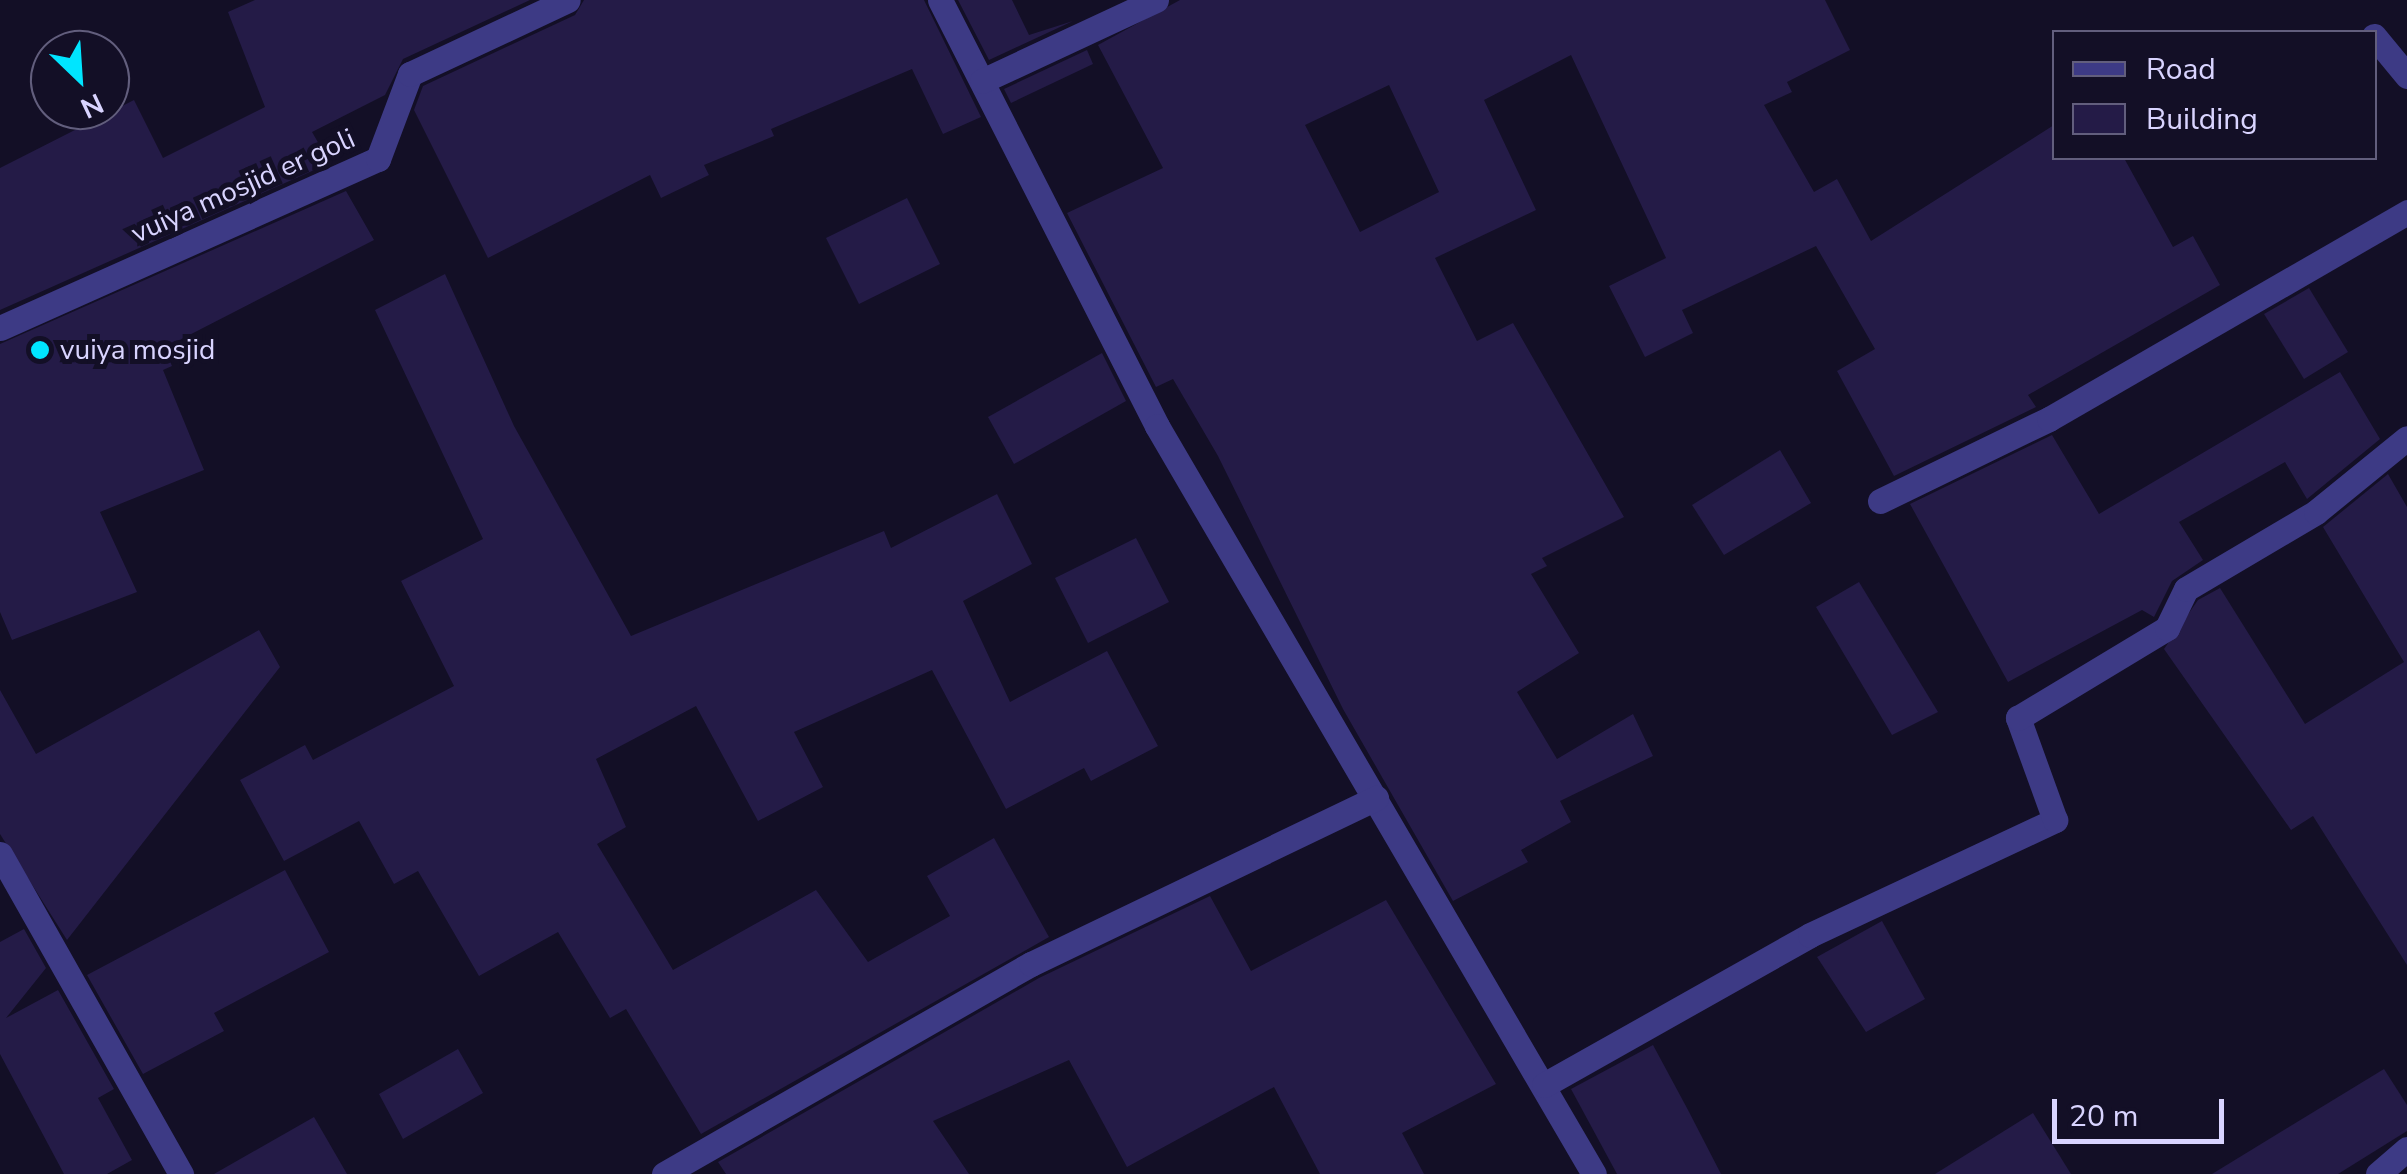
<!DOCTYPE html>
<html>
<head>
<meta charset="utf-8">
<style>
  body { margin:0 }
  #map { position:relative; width:2407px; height:1174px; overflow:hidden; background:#130f26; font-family:"Nunito Sans",sans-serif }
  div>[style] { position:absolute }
  .building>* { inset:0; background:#241b47 }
  .street>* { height:25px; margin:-12.5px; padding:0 12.5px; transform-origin:12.5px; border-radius:12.5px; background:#3d3a85 }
  .dots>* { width:28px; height:28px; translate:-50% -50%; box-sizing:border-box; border:5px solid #130f26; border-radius:50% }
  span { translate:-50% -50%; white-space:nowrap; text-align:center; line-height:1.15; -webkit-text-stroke:10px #130f26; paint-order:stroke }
  .street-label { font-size:28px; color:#d9d4ff }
  .poi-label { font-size:28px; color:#d9d4ff }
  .left { translate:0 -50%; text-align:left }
  .legend { position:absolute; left:2052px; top:30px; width:325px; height:130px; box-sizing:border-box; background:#130f26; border:2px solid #625e7d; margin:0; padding:12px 18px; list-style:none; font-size:30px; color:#d9d4ff }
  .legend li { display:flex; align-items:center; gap:20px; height:50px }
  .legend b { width:50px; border:2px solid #625e7d }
  .north { position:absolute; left:30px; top:30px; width:100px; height:100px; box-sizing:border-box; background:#130f26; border:2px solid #625e7d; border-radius:50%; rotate:155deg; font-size:28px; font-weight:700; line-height:40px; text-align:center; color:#d9d4ff }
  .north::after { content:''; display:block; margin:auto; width:35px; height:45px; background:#00e5ff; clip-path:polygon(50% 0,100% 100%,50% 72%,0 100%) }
  .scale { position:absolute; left:2052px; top:1099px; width:172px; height:45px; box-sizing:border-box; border:5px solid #d9d4ff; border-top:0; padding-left:12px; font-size:30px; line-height:35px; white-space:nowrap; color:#d9d4ff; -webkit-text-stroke:8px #130f26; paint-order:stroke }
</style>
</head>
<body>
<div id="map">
  <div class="building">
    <i style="clip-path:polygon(255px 0,530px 0,403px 59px,385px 95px,312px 132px,330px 163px,0 310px,0 168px,134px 100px,163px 158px,265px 107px,228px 12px)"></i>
    <i style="clip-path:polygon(584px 0,924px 0,981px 117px,943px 134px,912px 69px,771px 129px,774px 136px,704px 165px,709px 175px,661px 198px,650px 175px,488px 258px,414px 110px,423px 86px,575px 15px)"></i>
    <i style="clip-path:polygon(958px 0,1012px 0,1029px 35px,1073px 21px,989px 60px)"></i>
    <i style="clip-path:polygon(evenodd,1180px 0,1825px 0,1850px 50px,1787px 82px,1792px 92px,1764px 105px,1814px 192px,1837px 179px,1871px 241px,2054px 125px,2054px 158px,2124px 158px,2173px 247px,2193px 236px,2220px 285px,2028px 395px,2036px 407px,1894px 476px,1837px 371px,1875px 349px,1816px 246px,1682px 310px,1693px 333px,1645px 357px,1609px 286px,1666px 258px,1571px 55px,1484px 100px,1536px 210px,1435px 258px,1477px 341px,1513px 323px,1624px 517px,1542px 558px,1547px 566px,1531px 574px,1579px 653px,1517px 692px,1557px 759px,1633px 714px,1653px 756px,1560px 801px,1571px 822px,1521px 850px,1528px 862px,1453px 901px,1343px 709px,1218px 456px,1173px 379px,1156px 387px,1067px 213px,1163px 168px,1098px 45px,1180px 0,1389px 85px,1439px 192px,1360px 232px,1305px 125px,1389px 85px)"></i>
    <i style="clip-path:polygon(1087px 50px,1093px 64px,1011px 103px,1004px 89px)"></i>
    <i style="clip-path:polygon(346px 191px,374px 240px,164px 348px,172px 366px,163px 370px,204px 470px,100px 512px,137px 592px,12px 640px,0 612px,0 344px)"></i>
    <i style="clip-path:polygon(907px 198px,940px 264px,859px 304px,826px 238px)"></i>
    <i style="clip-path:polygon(445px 274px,514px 426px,631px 636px,884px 531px,891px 548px,997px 494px,1032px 564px,963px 601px,1010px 702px,1107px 651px,1158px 746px,1091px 781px,1084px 768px,1006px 809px,932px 670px,794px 732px,823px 787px,758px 821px,696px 706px,596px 759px,626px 827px,597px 844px,673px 970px,816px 890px,868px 962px,950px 916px,927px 876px,994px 838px,1049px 937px,701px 1134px,626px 1009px,610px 1018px,558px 932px,479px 976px,418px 871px,394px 884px,359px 821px,284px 861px,240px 780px,305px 745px,313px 760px,454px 686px,401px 581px,483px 539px,375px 310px)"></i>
    <i style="clip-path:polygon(2309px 288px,2348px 352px,2304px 379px,2264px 314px)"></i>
    <i style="clip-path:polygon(1102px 353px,1126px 401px,1014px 464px,988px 417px)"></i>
    <i style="clip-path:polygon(2340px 372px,2380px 439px,2307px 499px,2285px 462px,2179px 522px,2203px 560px,2172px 581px,2154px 617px,2142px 610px,2008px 682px,1910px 504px,2052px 435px,2099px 514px)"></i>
    <i style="clip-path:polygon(1780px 450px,1811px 503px,1724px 555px,1692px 505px)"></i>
    <i style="clip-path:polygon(2388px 474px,2407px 507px,2407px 965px,2313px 816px,2291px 830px,2164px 649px,2198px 600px,2220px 588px,2305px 724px,2404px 662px,2323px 527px)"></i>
    <i style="clip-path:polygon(1136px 538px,1169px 602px,1088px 643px,1055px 578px)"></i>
    <i style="clip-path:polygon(1859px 582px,1938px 712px,1892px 735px,1816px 607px)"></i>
    <i style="clip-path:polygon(259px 630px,280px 667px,67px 940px,0 834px,0 690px,36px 754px)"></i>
    <i style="clip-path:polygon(285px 870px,329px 952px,214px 1013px,224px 1031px,143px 1074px,87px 975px)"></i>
    <i style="clip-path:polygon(1210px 896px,1251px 971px,1386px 900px,1496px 1084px,1402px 1133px,1424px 1174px,1320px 1174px,1274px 1087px,1127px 1167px,1069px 1060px,933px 1121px,969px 1174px,726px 1174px,718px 1162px,1039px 978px)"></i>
    <i style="clip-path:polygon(1882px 921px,1925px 999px,1866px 1032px,1817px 957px)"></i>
    <i style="clip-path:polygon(24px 929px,46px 968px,6px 1018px,58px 990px,114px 1089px,98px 1098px,132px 1160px,107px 1174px,64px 1174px,0 1054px,0 942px)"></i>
    <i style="clip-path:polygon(1653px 1045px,1688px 1110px,1721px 1174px,1617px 1174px,1571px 1089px)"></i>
    <i style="clip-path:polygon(458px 1049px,483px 1093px,403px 1139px,379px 1094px)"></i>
    <i style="clip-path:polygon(2384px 1069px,2407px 1105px,2407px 1131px,2338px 1174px,2212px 1174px)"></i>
    <i style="clip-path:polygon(2033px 1113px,2071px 1174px,1935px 1174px)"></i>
    <i style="clip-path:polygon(314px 1117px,347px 1174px,214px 1174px)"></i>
  </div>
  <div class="street">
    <i style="left:940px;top:0;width:478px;rotate:63deg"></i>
    <i style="left:1157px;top:426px;width:866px;rotate:59.71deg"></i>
    <i style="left:2374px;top:36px;width:52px;rotate:50.5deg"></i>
    <i style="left:982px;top:81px;width:192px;rotate:-25deg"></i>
    <i style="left:0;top:328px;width:414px;rotate:-24.1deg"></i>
    <i style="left:378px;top:159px;width:91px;rotate:-69.4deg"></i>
    <i style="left:410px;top:74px;width:174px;rotate:-25.1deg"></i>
    <i style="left:1880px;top:501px;width:188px;rotate:-25.9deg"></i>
    <i style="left:2049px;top:419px;width:414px;rotate:-30deg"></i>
    <i style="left:0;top:854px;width:368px;rotate:60.5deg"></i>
    <i style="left:1544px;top:1085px;width:305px;rotate:-29.4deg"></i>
    <i style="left:1810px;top:935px;width:271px;rotate:-25.1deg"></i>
    <i style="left:2055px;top:820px;width:109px;rotate:-109.9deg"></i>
    <i style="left:2018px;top:718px;width:174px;rotate:-31.1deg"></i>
    <i style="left:2167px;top:628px;width:43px;rotate:-64deg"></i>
    <i style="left:2186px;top:589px;width:151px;rotate:-30.6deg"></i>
    <i style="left:2316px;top:512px;width:117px;rotate:-39.1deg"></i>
    <i style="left:664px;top:1174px;width:423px;rotate:-29.8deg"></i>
    <i style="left:1031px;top:964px;width:383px;rotate:-25.7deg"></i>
    <i style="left:2378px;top:1174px;width:38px;rotate:-41deg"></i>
  </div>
  <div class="dots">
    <i style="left:40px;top:350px;background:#00e5ff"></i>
  </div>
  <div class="street-label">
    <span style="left:243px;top:186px;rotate:-24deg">vuiya mosjid er goli</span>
  </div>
  <div class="poi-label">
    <span class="left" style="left:60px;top:350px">vuiya mosjid</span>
  </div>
  <ul class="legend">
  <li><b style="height:12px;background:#3d3a85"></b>Road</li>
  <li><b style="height:28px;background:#241b47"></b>Building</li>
  </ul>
  <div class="north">N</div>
  <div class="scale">20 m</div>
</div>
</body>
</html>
